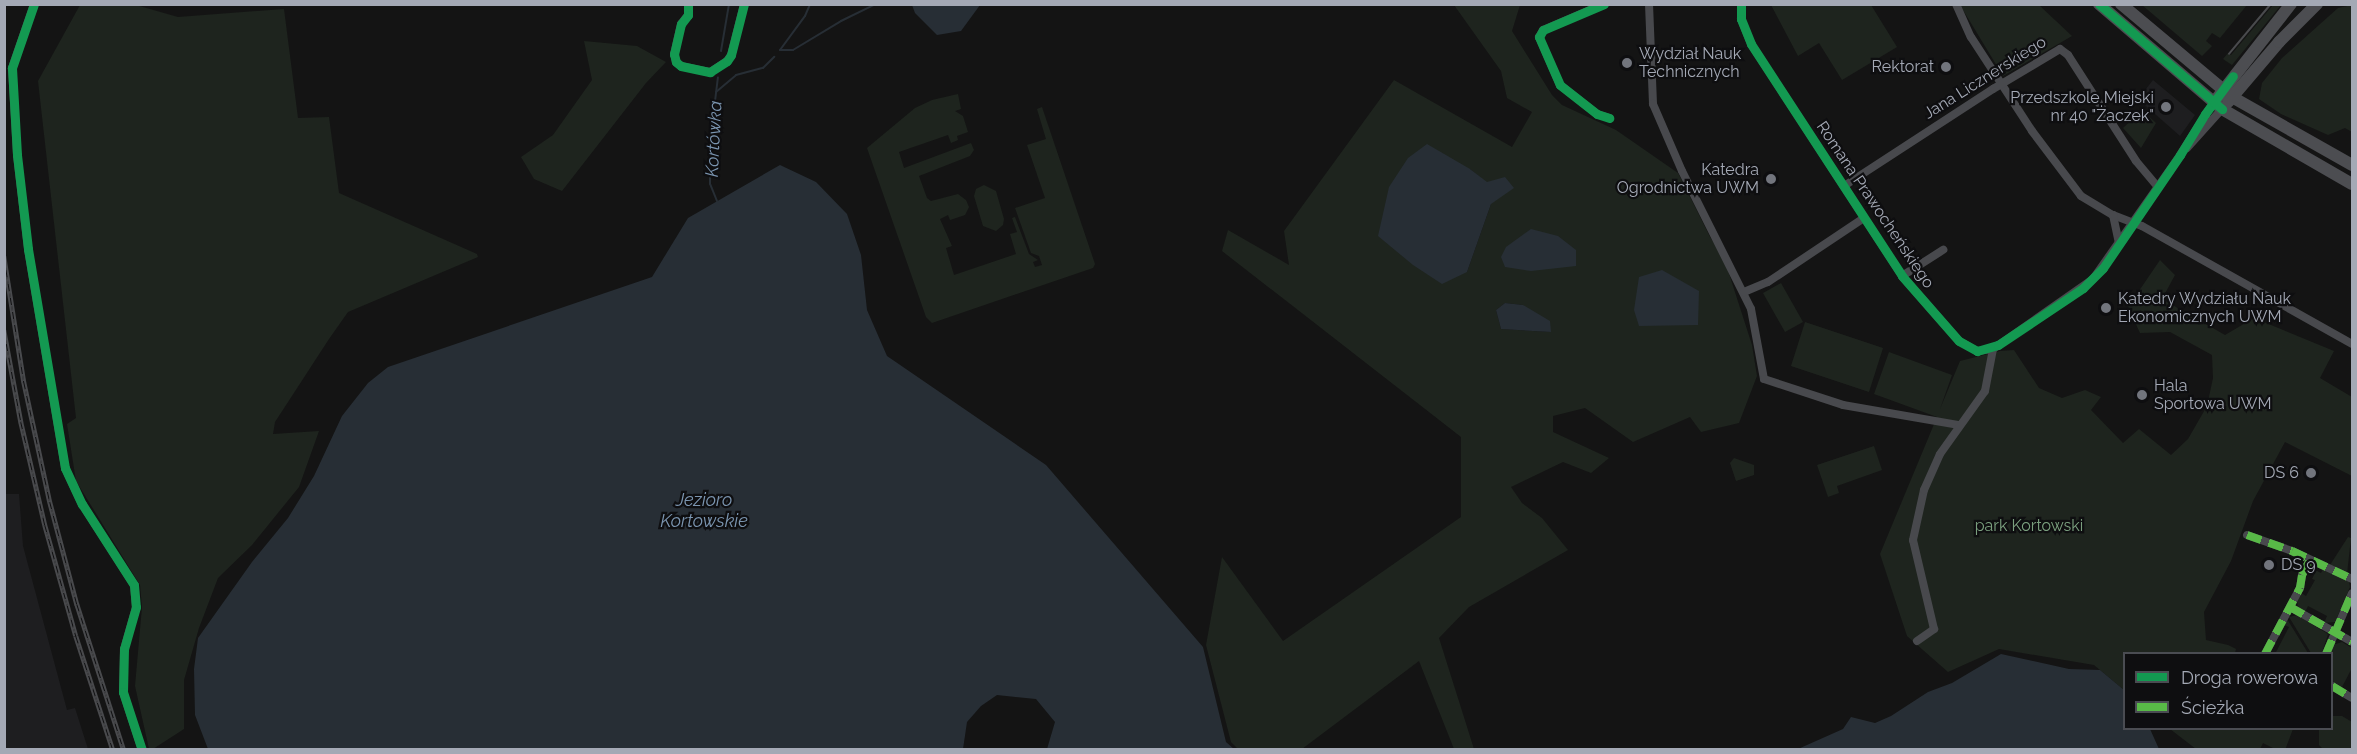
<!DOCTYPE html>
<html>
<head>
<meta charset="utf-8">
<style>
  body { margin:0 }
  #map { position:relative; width:2357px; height:754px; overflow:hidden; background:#141414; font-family:Raleway,sans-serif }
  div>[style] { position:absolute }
  .built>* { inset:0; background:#1e1e20 }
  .green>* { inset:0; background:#1e241e }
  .water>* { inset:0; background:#272e35 }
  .stream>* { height:2px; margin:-1px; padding:0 1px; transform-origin:1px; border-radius:1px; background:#272e35 }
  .minor>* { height:8px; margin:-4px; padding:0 4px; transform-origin:4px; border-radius:4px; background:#48494d }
  .secondary>* { height:12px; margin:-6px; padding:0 6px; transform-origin:6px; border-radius:6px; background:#4c4d51 }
  .tram>* { height:1.5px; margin:-0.75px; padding:0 0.75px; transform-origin:0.75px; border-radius:0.75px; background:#494a4d }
  .rail>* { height:4.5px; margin-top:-2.25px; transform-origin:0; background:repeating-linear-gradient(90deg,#0e0e10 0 7px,#494a4d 0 14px); box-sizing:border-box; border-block:2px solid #494a4d }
  .quiet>* { height:8px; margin-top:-4px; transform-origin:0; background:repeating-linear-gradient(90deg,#58b947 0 15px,transparent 0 23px) }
  .cycleway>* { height:9px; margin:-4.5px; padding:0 4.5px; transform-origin:4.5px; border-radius:4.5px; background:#139951 }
  .dots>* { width:16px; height:16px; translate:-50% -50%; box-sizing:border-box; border:3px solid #0e0e10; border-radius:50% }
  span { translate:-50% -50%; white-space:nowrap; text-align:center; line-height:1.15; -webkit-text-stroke:4.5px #0e0e10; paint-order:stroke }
  .poi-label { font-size:16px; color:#a4a9b5 }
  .left { translate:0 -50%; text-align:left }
  .right { translate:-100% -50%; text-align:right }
  .street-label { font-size:16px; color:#a4a9b5 }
  .park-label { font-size:16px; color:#7ba07f }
  .water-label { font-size:18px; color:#7b95b0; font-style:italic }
  .frame { position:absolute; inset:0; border:6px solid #a4a9b5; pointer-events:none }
  .legend { position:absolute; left:2123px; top:652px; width:210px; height:78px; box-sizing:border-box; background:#0e0e10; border:2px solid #4a4c52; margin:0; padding:8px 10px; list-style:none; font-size:18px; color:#a4a9b5 }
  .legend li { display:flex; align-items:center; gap:12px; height:30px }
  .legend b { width:30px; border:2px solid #4a4c52 }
</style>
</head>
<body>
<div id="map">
  <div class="built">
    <i style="clip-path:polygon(2153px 80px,2195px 115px,2180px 136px,2138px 99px)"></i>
    <i style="clip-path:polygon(5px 490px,6px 494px,19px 494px,23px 546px,67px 710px,75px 708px,88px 749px,5px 749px)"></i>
  </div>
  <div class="green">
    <i style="clip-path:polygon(80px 5px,136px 5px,178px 17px,284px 9px,298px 118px,329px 117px,339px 193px,477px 254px,478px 257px,348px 312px,329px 339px,275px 422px,273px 434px,319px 431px,299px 487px,252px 545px,218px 578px,199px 628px,184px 680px,184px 729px,153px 749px,149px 749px,135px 686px,142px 607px,140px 585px,76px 481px,67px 424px,76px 418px,38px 81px)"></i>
    <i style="clip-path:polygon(evenodd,1454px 5px,1520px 5px,1512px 31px,1552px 95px,1562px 105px,1616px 130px,1678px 173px,1710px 237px,1724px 258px,1752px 345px,1757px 376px,1739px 423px,1701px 432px,1690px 417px,1633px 442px,1585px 408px,1553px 416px,1553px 432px,1609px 458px,1591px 473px,1563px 462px,1511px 487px,1522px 503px,1542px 518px,1568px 550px,1469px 607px,1439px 638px,1474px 749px,1454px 749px,1419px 661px,1302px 749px,1238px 749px,1231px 742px,1206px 645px,1222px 557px,1283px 641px,1461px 517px,1461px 437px,1222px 251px,1228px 230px,1289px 265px,1284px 231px,1394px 80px,1512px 147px,1532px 112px,1507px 98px,1501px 71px,1454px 5px,1470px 169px,1487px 183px,1491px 204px,1467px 272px,1385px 210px,1390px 187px,1470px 169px,1454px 5px,1505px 303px,1523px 305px,1551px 332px,1501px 329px,1496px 310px,1505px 303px)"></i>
    <i style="clip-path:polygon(1771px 5px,1871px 5px,1897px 47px,1842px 80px,1819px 43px,1798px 56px)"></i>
    <i style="clip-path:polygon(1960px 5px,2039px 5px,2072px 36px,2003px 76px)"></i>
    <i style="clip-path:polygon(2142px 5px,2247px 5px,2220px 38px,2212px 33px,2206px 41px,2212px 46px,2202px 56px)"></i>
    <i style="clip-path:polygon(2273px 5px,2281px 5px,2232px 65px,2223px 59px,2228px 53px,2231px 55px)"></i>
    <i style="clip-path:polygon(2352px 5px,2352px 132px,2345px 128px,2328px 135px,2281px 114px,2259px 99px,2262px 83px,2282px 58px,2338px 8px)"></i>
    <i style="clip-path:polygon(584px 41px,637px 46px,666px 62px,646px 83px,562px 191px,534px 179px,521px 157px,553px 135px,592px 80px)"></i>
    <i style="clip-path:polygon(958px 94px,961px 109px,955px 111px,963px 116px,968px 132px,957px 136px,958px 140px,951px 143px,948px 135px,899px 152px,904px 168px,971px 143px,974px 150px,970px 156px,919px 176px,927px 198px,931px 201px,958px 194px,966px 200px,969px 207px,965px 215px,950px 220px,948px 215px,940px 219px,952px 246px,946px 248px,954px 275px,1016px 254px,1010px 234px,1017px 232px,1012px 218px,1015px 217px,1029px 254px,1038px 260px,1033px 262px,1035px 267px,1042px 265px,1039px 256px,1031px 253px,1015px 208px,1045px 198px,1027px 145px,1046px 139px,1037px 109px,1042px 107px,1095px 264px,1093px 268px,932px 323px,926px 317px,867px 148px,915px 108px,932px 100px)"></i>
    <i style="clip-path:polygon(2142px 110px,2156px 123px,2141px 148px,2123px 128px)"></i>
    <i style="clip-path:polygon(984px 185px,996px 191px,1004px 219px,1003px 225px,996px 231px,983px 226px,974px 196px,976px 189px)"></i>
    <i style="clip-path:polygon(2160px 260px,2175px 275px,2162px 299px,2225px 335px,2254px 318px,2334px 351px,2320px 378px,2352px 397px,2352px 476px,2285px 442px,2253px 501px,2231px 561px,2204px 612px,2206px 640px,2228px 645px,2236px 649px,2235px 653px,2124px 654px,2124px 690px,2094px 665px,1999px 649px,1948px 672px,1907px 636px,1880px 554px,1937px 417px,1874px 394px,1889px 352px,1952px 375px,1940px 409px,1960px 361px,2000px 351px,2014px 350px,2039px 388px,2062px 398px,2085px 390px,2101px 397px,2091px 410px,2123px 443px,2139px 429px,2171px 455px,2188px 439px,2207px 406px,2213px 378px,2212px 355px,2170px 332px,2140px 333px,2128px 307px)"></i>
    <i style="clip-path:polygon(1781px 283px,1803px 322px,1785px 332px,1763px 293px)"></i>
    <i style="clip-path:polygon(1805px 322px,1883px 348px,1869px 392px,1791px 366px)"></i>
    <i style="clip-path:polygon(1874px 446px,1882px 470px,1837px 486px,1839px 493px,1828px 497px,1817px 465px)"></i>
    <i style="clip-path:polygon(1734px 458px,1754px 465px,1754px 475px,1736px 481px,1730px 463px)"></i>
    <i style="clip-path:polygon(2348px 537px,2351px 538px,2347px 574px,2330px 565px)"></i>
    <i style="clip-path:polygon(2309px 567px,2321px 573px,2324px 567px,2349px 581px,2350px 587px,2335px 622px,2324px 623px,2327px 616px,2308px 606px,2305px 612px,2298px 608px,2297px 600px,2301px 593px,2306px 596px,2315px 580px,2312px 579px,2315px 573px,2308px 568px)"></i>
    <i style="clip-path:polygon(2297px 615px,2328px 634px,2322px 653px,2311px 653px,2289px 617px)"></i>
    <i style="clip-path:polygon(2287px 619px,2308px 653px,2275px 654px,2289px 627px,2284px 625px)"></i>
    <i style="clip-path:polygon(2342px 642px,2352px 648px,2352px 668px,2342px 687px,2332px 681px,2330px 654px,2333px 645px)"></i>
    <i style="clip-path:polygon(2332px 716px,2342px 716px,2352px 722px,2352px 749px,2323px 749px,2319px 745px,2319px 729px,2332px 728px)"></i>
    <i style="clip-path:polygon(2170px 729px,2293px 729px,2285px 750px,2275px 749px,2263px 743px,2260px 749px,2196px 749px)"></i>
  </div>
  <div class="water">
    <i style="clip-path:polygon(912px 5px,980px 5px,961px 31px,937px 35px,915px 13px)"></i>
    <i style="clip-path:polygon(1427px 144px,1470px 169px,1487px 182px,1505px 177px,1514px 188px,1491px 204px,1467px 272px,1442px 284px,1413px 265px,1378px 236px,1389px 187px,1408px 158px)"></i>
    <i style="clip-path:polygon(780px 165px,816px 182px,847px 214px,861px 255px,867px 310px,887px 356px,1046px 465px,1203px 647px,1226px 742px,1234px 749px,1047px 749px,1055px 722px,1036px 699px,997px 695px,981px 706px,967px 722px,963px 749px,208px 749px,195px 715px,194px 669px,198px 638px,252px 562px,288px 518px,314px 476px,342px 416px,368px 383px,388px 367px,652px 277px,688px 218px)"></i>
    <i style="clip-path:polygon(1531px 229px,1558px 236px,1576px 250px,1576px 266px,1531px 271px,1505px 267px,1501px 257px,1506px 247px)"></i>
    <i style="clip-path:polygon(1662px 270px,1699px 291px,1698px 325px,1639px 326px,1634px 310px,1639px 277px)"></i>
    <i style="clip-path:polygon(1505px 303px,1523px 305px,1550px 321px,1551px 332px,1501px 329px,1496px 310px)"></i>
    <i style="clip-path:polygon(2001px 654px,2069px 669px,2100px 670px,2124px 690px,2124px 728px,2150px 729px,2159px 749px,1798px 749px,1843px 729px,1851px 717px,1875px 723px,1891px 716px,1928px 692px,1952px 683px)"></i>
  </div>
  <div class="stream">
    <i style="left:780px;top:50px;width:13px"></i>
    <i style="left:793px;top:50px;width:56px;rotate:-31.1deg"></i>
    <i style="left:841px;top:21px;width:39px;rotate:-26deg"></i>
    <i style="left:780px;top:50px;width:42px;rotate:-53.7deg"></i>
    <i style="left:805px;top:16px;width:13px;rotate:-67deg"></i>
    <i style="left:721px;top:51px;width:48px;rotate:-80.3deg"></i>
    <i style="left:716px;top:92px;width:26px;rotate:-40deg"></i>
    <i style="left:736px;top:75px;width:28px;rotate:-15deg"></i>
    <i style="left:763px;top:68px;width:16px;rotate:-45deg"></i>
    <i style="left:717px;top:201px;width:18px;rotate:-112deg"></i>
    <i style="left:710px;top:184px;width:42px;rotate:-90deg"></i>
    <i style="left:710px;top:142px;width:65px;rotate:-83deg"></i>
  </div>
  <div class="minor">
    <i style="left:34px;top:4px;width:68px;rotate:109deg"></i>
    <i style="left:12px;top:68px;width:87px;rotate:86.7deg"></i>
    <i style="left:17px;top:155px;width:95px;rotate:83.3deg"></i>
    <i style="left:28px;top:249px;width:222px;rotate:80.4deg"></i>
    <i style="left:65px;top:468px;width:40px;rotate:65deg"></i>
    <i style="left:82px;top:504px;width:96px;rotate:57.3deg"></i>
    <i style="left:134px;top:585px;width:22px;rotate:85deg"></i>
    <i style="left:136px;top:607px;width:44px;rotate:105.9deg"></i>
    <i style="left:124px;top:649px;width:43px;rotate:91.3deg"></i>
    <i style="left:123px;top:692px;width:61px;rotate:71.9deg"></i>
    <i style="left:688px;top:4px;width:11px;rotate:90deg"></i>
    <i style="left:688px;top:15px;width:11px;rotate:128deg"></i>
    <i style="left:681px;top:24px;width:31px;rotate:103deg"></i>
    <i style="left:674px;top:54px;width:8px;rotate:76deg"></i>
    <i style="left:676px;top:62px;width:6px;rotate:39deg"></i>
    <i style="left:681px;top:66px;width:30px;rotate:12deg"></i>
    <i style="left:710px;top:72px;width:20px;rotate:-33deg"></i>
    <i style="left:727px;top:61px;width:7px;rotate:-56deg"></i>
    <i style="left:731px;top:55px;width:53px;rotate:-75.7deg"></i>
    <i style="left:1604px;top:4px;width:66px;rotate:156.9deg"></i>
    <i style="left:1543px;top:30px;width:8px;rotate:120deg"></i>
    <i style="left:1539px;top:37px;width:52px;rotate:66.4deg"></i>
    <i style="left:1560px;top:85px;width:47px;rotate:38.1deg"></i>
    <i style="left:1597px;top:114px;width:13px;rotate:18deg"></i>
    <i style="left:1649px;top:4px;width:100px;rotate:87.7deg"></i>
    <i style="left:1653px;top:104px;width:73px;rotate:66.6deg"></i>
    <i style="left:1682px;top:171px;width:154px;rotate:63.4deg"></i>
    <i style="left:1751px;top:309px;width:71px;rotate:79.5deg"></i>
    <i style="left:1764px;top:379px;width:83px;rotate:18.2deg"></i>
    <i style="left:1843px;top:405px;width:118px;rotate:9.8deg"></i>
    <i style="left:1741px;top:4px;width:15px;rotate:90deg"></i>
    <i style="left:1741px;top:19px;width:27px;rotate:68deg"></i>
    <i style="left:1751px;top:44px;width:277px;rotate:56.9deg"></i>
    <i style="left:1902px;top:276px;width:86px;rotate:48.8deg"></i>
    <i style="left:1959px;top:341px;width:21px;rotate:29deg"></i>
    <i style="left:1977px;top:351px;width:16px;rotate:-7deg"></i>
    <i style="left:1993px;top:349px;width:122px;rotate:-35deg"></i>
    <i style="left:2093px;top:279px;width:151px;rotate:-54.9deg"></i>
    <i style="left:2180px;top:155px;width:62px;rotate:-57.6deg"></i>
    <i style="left:1956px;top:4px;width:36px;rotate:66deg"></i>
    <i style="left:1971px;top:37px;width:112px;rotate:57deg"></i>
    <i style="left:2032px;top:131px;width:81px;rotate:53deg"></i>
    <i style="left:2081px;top:196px;width:37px;rotate:31deg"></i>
    <i style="left:2113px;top:215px;width:31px;rotate:21deg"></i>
    <i style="left:2142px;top:226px;width:241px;rotate:29.3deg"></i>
    <i style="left:2187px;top:148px;width:52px;rotate:-48.1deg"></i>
    <i style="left:1844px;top:186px;width:178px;rotate:-33.1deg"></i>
    <i style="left:1993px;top:89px;width:78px;rotate:-30.8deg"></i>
    <i style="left:2060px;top:49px;width:10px;rotate:37deg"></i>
    <i style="left:2068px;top:55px;width:126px;rotate:57.3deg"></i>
    <i style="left:2136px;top:161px;width:33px;rotate:50deg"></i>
    <i style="left:2113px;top:215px;width:29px;rotate:78deg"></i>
    <i style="left:1902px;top:276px;width:49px;rotate:-32.4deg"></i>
    <i style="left:1744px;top:292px;width:26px;rotate:-23deg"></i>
    <i style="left:1768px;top:282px;width:115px;rotate:-33.7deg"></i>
    <i style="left:2247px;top:535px;width:48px;rotate:19.6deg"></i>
    <i style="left:2292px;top:551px;width:66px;rotate:25deg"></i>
    <i style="left:2290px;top:607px;width:71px;rotate:29.4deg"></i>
    <i style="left:1917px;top:641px;width:21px;rotate:-35deg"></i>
    <i style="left:1934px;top:629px;width:91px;rotate:-103.3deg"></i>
    <i style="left:1913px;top:540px;width:51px;rotate:-77.6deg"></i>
    <i style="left:1924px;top:490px;width:39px;rotate:-66deg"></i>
    <i style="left:1940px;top:454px;width:77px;rotate:-54.5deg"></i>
    <i style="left:1985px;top:391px;width:43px;rotate:-79.2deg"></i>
    <i style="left:2265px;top:654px;width:75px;rotate:-62.1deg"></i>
    <i style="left:2300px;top:588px;width:13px;rotate:-81deg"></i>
    <i style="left:2302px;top:575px;width:17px;rotate:-62deg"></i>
    <i style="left:2326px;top:654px;width:66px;rotate:-66.9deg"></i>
    <i style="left:2332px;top:686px;width:23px;rotate:31deg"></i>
  </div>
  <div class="secondary">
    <i style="left:2099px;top:4px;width:162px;rotate:40.5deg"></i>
    <i style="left:2222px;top:109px;width:150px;rotate:30deg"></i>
    <i style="left:2121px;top:4px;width:145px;rotate:40deg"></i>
    <i style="left:2232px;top:97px;width:138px;rotate:29.5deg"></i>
    <i style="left:2218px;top:97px;width:118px;rotate:-51.9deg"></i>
    <i style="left:2228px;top:102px;width:79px;rotate:-49.6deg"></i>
    <i style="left:2279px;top:42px;width:54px;rotate:-45deg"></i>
  </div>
  <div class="tram">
    <i style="left:2229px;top:54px;width:65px;rotate:-50deg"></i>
  </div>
  <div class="rail">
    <i style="left:4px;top:256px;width:128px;rotate:81deg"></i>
    <i style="left:24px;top:382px;width:123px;rotate:77.8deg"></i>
    <i style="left:50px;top:502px;width:106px;rotate:75.2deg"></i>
    <i style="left:77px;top:604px;width:153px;rotate:72.2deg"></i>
    <i style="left:4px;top:330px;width:94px;rotate:79.5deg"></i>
    <i style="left:21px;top:422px;width:106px;rotate:76.9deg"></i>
    <i style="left:45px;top:525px;width:115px;rotate:74.4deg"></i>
    <i style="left:76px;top:636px;width:120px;rotate:72deg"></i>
  </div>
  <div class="quiet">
    <i style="left:2247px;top:535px;width:48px;rotate:19.6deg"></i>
    <i style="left:2292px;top:551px;width:66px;rotate:25deg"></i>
    <i style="left:2290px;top:607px;width:71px;rotate:29.4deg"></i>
    <i style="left:2265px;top:654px;width:75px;rotate:-62.1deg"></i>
    <i style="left:2300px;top:588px;width:13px;rotate:-81deg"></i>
    <i style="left:2302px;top:575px;width:17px;rotate:-62deg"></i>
    <i style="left:2326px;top:654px;width:66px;rotate:-66.9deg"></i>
    <i style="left:2332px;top:686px;width:23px;rotate:31deg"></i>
  </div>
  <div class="cycleway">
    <i style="left:34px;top:4px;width:68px;rotate:109deg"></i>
    <i style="left:12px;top:68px;width:87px;rotate:86.7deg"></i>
    <i style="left:17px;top:155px;width:95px;rotate:83.3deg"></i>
    <i style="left:28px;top:249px;width:222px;rotate:80.4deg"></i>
    <i style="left:65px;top:468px;width:40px;rotate:65deg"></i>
    <i style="left:82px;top:504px;width:96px;rotate:57.3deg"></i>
    <i style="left:134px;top:585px;width:22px;rotate:85deg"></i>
    <i style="left:136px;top:607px;width:44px;rotate:105.9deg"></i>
    <i style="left:124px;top:649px;width:43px;rotate:91.3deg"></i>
    <i style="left:123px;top:692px;width:61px;rotate:71.9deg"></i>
    <i style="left:688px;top:4px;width:11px;rotate:90deg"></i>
    <i style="left:688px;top:15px;width:11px;rotate:128deg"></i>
    <i style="left:681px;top:24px;width:31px;rotate:103deg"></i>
    <i style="left:674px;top:54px;width:8px;rotate:76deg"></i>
    <i style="left:676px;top:62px;width:6px;rotate:39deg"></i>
    <i style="left:681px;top:66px;width:30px;rotate:12deg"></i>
    <i style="left:710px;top:72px;width:20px;rotate:-33deg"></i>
    <i style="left:727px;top:61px;width:7px;rotate:-56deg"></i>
    <i style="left:731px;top:55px;width:53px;rotate:-75.7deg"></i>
    <i style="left:1604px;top:4px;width:66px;rotate:156.9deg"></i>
    <i style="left:1543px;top:30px;width:8px;rotate:120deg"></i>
    <i style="left:1539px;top:37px;width:52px;rotate:66.4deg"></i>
    <i style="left:1560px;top:85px;width:47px;rotate:38.1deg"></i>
    <i style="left:1597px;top:114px;width:13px;rotate:18deg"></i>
    <i style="left:1741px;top:4px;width:15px;rotate:90deg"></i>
    <i style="left:1741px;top:19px;width:27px;rotate:68deg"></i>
    <i style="left:1751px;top:44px;width:277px;rotate:56.9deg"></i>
    <i style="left:1902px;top:276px;width:86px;rotate:48.8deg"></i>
    <i style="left:1959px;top:341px;width:21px;rotate:29deg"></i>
    <i style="left:1977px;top:351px;width:22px;rotate:-16deg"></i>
    <i style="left:1998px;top:345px;width:102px;rotate:-33.8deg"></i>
    <i style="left:2083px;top:288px;width:28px;rotate:-45deg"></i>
    <i style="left:2103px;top:268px;width:137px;rotate:-55.7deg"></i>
    <i style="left:2180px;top:155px;width:48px;rotate:-58.6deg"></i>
    <i style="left:2205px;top:114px;width:47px;rotate:-53.6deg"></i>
    <i style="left:2099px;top:4px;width:162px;rotate:40.5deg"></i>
  </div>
  <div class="dots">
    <i style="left:1627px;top:63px;background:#72757d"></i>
    <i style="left:1946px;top:67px;background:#72757d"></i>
    <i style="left:2166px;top:107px;background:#72757d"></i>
    <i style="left:1771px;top:179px;background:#72757d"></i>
    <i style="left:2106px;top:308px;background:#72757d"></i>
    <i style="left:2142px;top:395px;background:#72757d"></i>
    <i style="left:2311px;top:473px;background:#72757d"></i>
    <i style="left:2269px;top:565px;background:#72757d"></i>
  </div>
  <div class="poi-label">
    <span class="left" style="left:1639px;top:63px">Wydział Nauk<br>Technicznych</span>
    <span class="right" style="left:1934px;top:67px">Rektorat</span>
    <span class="right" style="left:2154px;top:107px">Przedszkole Miejski<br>nr 40 "Żaczek"</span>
    <span class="right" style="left:1759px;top:179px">Katedra<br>Ogrodnictwa UWM</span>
    <span class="left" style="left:2118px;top:308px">Katedry Wydziału Nauk<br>Ekonomicznych UWM</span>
    <span class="left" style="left:2154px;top:395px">Hala<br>Sportowa UWM</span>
    <span class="right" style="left:2299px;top:473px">DS 6</span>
    <span class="left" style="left:2281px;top:565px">DS 9</span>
  </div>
  <div class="street-label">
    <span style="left:1985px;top:78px;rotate:-32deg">Jana Licznerskiego</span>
    <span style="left:1875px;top:205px;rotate:56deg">Romana Prawocheńskiego</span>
  </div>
  <div class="park-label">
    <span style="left:2029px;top:526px">park Kortowski</span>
  </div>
  <div class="water-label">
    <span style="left:714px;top:139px;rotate:-87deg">Kortówka</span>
    <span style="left:704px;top:511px">Jezioro<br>Kortowskie</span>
  </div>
  <div class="frame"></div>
  <ul class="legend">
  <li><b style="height:8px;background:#139951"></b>Droga rowerowa</li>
  <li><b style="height:8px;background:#58b947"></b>Ścieżka</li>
  </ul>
</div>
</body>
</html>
